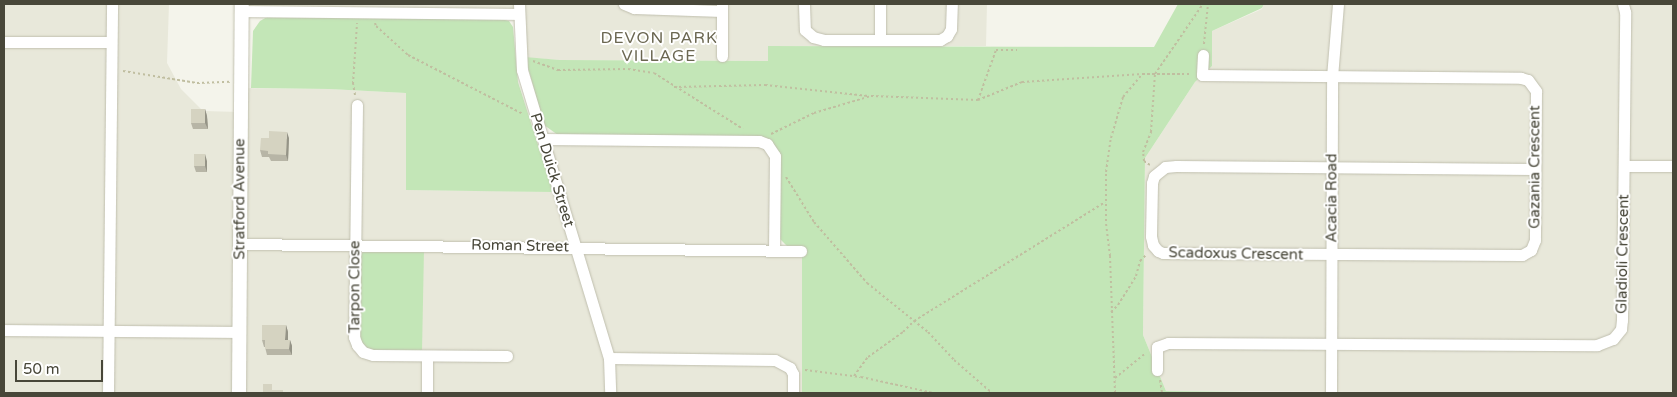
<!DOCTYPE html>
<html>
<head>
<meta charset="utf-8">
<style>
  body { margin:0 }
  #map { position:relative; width:1677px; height:397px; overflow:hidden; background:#f4f4eb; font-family:"Varela Round",sans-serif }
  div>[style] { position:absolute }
  .residential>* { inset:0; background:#e8e8da }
  .green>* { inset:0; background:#c3e6b7 }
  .path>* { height:2px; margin-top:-1px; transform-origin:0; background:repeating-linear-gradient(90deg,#c0bea0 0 2.5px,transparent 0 5px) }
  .roads { filter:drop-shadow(0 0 1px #c0bfae) drop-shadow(0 0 1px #c0bfae) }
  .minor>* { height:11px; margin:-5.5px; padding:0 5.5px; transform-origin:5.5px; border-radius:5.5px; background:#fff }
  .tertiary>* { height:14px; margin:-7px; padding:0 7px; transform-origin:7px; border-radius:7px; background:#fff }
  .wall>* { inset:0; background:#b7b5a6 }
  .shaded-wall>* { inset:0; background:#959487 }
  .building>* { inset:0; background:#d5d3c1 }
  span { translate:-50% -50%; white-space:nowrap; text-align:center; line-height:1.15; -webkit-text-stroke:4px #fff; paint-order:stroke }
  .street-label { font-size:15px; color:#484739 }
  .neighbourhood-label { font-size:16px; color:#6b6751; letter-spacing:1px }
  .frame { position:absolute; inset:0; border:5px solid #484739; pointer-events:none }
  .scale { position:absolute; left:15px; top:360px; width:88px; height:22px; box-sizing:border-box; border:2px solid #484739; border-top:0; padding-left:6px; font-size:15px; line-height:18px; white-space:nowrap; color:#484739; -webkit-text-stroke:4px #fff; paint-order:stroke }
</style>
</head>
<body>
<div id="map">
  <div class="residential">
    <i style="clip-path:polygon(4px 4px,169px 4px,167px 63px,181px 89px,203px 111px,239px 112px,242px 88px,329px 89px,406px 93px,406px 190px,559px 192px,544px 139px,771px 147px,774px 249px,802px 249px,802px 393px,4px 393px)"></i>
    <i style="clip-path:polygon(243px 4px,987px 4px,986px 46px,768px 46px,768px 61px,560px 60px,519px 57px,518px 14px,243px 9px)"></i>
    <i style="clip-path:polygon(1264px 4px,1673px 4px,1673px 393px,1166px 391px,1143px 335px,1145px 158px,1195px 82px,1212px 66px,1212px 31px,1262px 9px)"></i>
  </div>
  <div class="green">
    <i style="clip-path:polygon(1178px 4px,1264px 4px,1262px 8px,1212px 31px,1212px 66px,1195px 82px,1145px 158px,1143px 335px,1166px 391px,1324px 393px,802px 393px,802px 250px,787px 246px,779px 238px,773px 144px,558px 135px,544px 125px,525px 57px,560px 60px,768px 61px,768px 46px,1154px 47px)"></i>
    <i style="clip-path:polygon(267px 17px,501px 19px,509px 21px,513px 27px,518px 82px,553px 192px,406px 190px,406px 93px,329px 89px,251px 88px,253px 31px,260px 21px)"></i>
    <i style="clip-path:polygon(365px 250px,424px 250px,422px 352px,373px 351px,365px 348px,359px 337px,360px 255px)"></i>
    <i style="clip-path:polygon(1336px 392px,1342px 392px,1564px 393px,1336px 393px)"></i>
  </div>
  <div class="path">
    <i style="left:375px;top:23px;width:3px;rotate:72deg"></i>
    <i style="left:376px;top:26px;width:43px;rotate:42.2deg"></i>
    <i style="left:408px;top:55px;width:129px;rotate:27.2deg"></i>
    <i style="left:1204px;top:44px;width:40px;rotate:-84.3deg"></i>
    <i style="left:533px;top:61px;width:27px;rotate:20deg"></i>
    <i style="left:558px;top:70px;width:70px;rotate:-0.8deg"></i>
    <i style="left:628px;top:69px;width:26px;rotate:9deg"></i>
    <i style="left:654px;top:73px;width:105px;rotate:32.2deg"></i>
    <i style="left:123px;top:71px;width:75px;rotate:9.2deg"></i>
    <i style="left:197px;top:83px;width:33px;rotate:-2deg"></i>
    <i style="left:674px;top:87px;width:91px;rotate:-1.3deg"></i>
    <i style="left:765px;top:85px;width:104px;rotate:6.1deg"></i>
    <i style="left:355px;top:95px;width:11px;rotate:-100deg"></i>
    <i style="left:353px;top:84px;width:61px;rotate:-86.2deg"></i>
    <i style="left:978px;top:100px;width:53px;rotate:-70.2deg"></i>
    <i style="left:996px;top:50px;width:21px"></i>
    <i style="left:771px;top:134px;width:48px;rotate:-26deg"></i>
    <i style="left:814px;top:113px;width:59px;rotate:-16.6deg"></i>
    <i style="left:871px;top:96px;width:107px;rotate:2.1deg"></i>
    <i style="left:978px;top:100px;width:48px;rotate:-22.2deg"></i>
    <i style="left:1022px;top:82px;width:120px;rotate:-3.8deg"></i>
    <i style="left:1142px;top:74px;width:48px"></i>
    <i style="left:1150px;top:165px;width:7px;rotate:-146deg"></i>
    <i style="left:1144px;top:161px;width:9px;rotate:-96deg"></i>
    <i style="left:1143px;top:152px;width:22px;rotate:-68deg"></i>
    <i style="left:1151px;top:132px;width:58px;rotate:-86.1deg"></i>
    <i style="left:1155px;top:74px;width:85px;rotate:-55.6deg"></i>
    <i style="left:786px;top:177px;width:53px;rotate:58.1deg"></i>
    <i style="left:814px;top:222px;width:81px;rotate:49deg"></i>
    <i style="left:867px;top:283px;width:78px;rotate:38.8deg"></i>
    <i style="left:928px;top:332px;width:38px;rotate:47deg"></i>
    <i style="left:954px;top:360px;width:50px;rotate:41deg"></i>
    <i style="left:1111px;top:312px;width:10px;rotate:-45deg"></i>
    <i style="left:1118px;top:305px;width:34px;rotate:-58deg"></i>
    <i style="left:1136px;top:276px;width:16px;rotate:-75deg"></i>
    <i style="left:1140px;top:261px;width:8px;rotate:-45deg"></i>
    <i style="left:805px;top:370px;width:56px;rotate:7.1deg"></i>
    <i style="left:861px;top:377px;width:75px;rotate:12.4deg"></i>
    <i style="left:854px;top:376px;width:24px;rotate:-54deg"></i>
    <i style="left:868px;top:357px;width:43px;rotate:-35.5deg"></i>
    <i style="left:903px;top:332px;width:16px;rotate:-45deg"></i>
    <i style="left:914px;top:321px;width:225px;rotate:-31.9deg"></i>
    <i style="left:1115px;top:378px;width:40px;rotate:-39deg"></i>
    <i style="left:1160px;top:380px;width:13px;rotate:81deg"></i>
    <i style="left:1115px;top:393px;width:137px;rotate:-92.1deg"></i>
    <i style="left:1110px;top:256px;width:35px;rotate:-97deg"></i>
    <i style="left:1106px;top:221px;width:49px;rotate:-90deg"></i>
    <i style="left:1106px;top:172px;width:34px;rotate:-82deg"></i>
    <i style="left:1111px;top:138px;width:43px;rotate:-73.7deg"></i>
    <i style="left:1123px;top:97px;width:30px;rotate:-50deg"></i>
  </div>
  <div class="roads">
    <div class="minor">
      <i style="left:519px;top:4px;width:66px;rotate:87.4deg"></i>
      <i style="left:522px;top:70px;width:301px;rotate:73.2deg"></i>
      <i style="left:609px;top:358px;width:35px;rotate:88deg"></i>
      <i style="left:624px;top:4px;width:11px;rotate:22deg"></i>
      <i style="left:634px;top:8px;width:88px;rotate:2deg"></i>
      <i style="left:722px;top:4px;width:52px;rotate:90deg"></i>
      <i style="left:804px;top:4px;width:26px;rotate:88deg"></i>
      <i style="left:805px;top:30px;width:11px;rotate:41deg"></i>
      <i style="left:813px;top:37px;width:11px;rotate:15deg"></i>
      <i style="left:824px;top:40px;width:116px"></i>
      <i style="left:940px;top:40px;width:8px;rotate:-30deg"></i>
      <i style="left:947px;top:36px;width:8px;rotate:-60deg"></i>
      <i style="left:951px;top:29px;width:25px;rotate:-88deg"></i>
      <i style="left:242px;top:11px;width:277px;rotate:0.6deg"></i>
      <i style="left:880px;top:39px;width:35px;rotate:-90deg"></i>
      <i style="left:4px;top:42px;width:107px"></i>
      <i style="left:1203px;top:55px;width:20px;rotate:93deg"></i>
      <i style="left:1202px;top:75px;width:319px;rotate:0.5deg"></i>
      <i style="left:1521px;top:78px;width:7px;rotate:16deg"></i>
      <i style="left:1528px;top:80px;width:14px;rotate:54deg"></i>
      <i style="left:1536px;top:91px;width:149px;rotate:90.4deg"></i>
      <i style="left:1535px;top:240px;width:11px;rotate:112deg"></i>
      <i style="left:1531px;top:250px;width:10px;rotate:151deg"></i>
      <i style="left:1522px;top:255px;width:359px;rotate:-179.7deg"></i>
      <i style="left:1163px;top:253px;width:5px;rotate:-158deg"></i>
      <i style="left:1158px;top:251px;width:8px;rotate:-130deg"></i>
      <i style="left:1153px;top:245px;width:9px;rotate:-103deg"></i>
      <i style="left:1151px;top:236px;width:53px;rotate:-88.9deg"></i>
      <i style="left:1152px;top:183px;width:7px;rotate:-74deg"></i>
      <i style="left:1154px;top:176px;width:14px;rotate:-39deg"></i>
      <i style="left:1165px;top:167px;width:11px;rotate:-5deg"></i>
      <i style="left:1176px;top:166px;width:358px;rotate:0.5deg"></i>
      <i style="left:357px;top:105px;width:232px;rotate:90.7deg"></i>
      <i style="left:354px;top:337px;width:9px;rotate:69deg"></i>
      <i style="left:357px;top:345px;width:9px;rotate:49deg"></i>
      <i style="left:363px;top:352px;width:10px;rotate:17deg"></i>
      <i style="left:373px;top:355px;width:134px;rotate:0.4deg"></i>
      <i style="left:543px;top:139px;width:216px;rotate:0.5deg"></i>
      <i style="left:759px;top:141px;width:9px;rotate:21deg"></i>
      <i style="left:767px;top:144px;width:14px;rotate:56deg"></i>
      <i style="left:775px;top:156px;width:94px;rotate:90.6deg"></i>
      <i style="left:1624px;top:166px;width:49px"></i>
      <i style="left:240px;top:244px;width:561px;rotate:0.71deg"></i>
      <i style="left:4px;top:330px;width:235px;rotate:0.5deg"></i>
      <i style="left:609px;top:358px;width:166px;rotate:0.7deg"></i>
      <i style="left:775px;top:360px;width:17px;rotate:28deg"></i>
      <i style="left:790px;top:368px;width:7px;rotate:63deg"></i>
      <i style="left:793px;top:374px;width:19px;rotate:90deg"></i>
      <i style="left:1157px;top:370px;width:23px;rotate:-90deg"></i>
      <i style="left:1157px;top:347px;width:12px;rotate:-20deg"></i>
      <i style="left:1168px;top:343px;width:429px;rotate:0.3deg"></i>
      <i style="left:1597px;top:345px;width:17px;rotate:-21deg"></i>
      <i style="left:1613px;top:339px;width:13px;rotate:-51deg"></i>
      <i style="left:1621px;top:329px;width:9px;rotate:-84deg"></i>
      <i style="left:1622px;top:320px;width:308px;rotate:-89.4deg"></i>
      <i style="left:1625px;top:12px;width:8px;rotate:-104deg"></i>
      <i style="left:108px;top:393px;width:389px;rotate:-89.4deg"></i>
      <i style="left:427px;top:393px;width:37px;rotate:-90deg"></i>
      <i style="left:1331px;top:393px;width:316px;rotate:-89.8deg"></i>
      <i style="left:1332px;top:77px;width:73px;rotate:-85.3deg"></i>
    </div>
    <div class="tertiary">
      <i style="left:239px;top:393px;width:389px;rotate:-89.6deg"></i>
    </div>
  </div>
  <div class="wall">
    <i style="clip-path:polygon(205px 109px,207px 116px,208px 129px,193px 129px,191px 123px)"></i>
    <i style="clip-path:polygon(289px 138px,288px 161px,271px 161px,269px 157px,262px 157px,260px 150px)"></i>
    <i style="clip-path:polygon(207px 161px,207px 172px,196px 172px,194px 166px)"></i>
    <i style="clip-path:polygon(286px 325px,288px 332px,288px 340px,290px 340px,292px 346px,292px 355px,267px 355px,265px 347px,264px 347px,262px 340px)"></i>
  </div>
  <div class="shaded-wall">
    <i style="clip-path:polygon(205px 109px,207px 116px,208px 129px,205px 123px)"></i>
    <i style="clip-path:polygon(287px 132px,289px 138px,288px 161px,286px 155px)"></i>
    <i style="clip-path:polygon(205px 154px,207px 161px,207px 172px,205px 166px)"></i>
    <i style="clip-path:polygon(286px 325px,288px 332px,288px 346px,285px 340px)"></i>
    <i style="clip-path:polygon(290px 340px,292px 346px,292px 355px,289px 349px)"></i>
  </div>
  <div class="building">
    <i style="clip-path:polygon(191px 109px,205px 109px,205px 123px,191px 123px)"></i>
    <i style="clip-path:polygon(269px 131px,287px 132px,286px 155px,268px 154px,268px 151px,260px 150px,261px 138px,269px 138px)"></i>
    <i style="clip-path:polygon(194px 154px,205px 154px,205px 166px,194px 166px)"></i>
    <i style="clip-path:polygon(262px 325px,286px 325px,285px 340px,290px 340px,289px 349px,265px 349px,265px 340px,262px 340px)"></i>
    <i style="clip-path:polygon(263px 384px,272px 384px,272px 390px,283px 390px,283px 393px,263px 393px)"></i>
  </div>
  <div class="street-label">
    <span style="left:1535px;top:167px;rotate:-90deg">Gazania Crescent</span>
    <span style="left:552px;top:170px;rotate:73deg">Pen Duick Street</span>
    <span style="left:1332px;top:198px;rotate:-90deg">Acacia Road</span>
    <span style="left:240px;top:199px;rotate:-90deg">Stratford Avenue</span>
    <span style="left:520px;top:246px;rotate:1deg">Roman Street</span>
    <span style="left:1236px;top:254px;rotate:1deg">Scadoxus Crescent</span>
    <span style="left:1623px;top:254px;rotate:-89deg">Gladioli Crescent</span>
    <span style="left:355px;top:287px;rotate:-90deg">Tarpon Close</span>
  </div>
  <div class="neighbourhood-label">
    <span style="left:659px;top:47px">DEVON PARK<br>VILLAGE</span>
  </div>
  <div class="frame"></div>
  <div class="scale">50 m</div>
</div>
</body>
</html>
